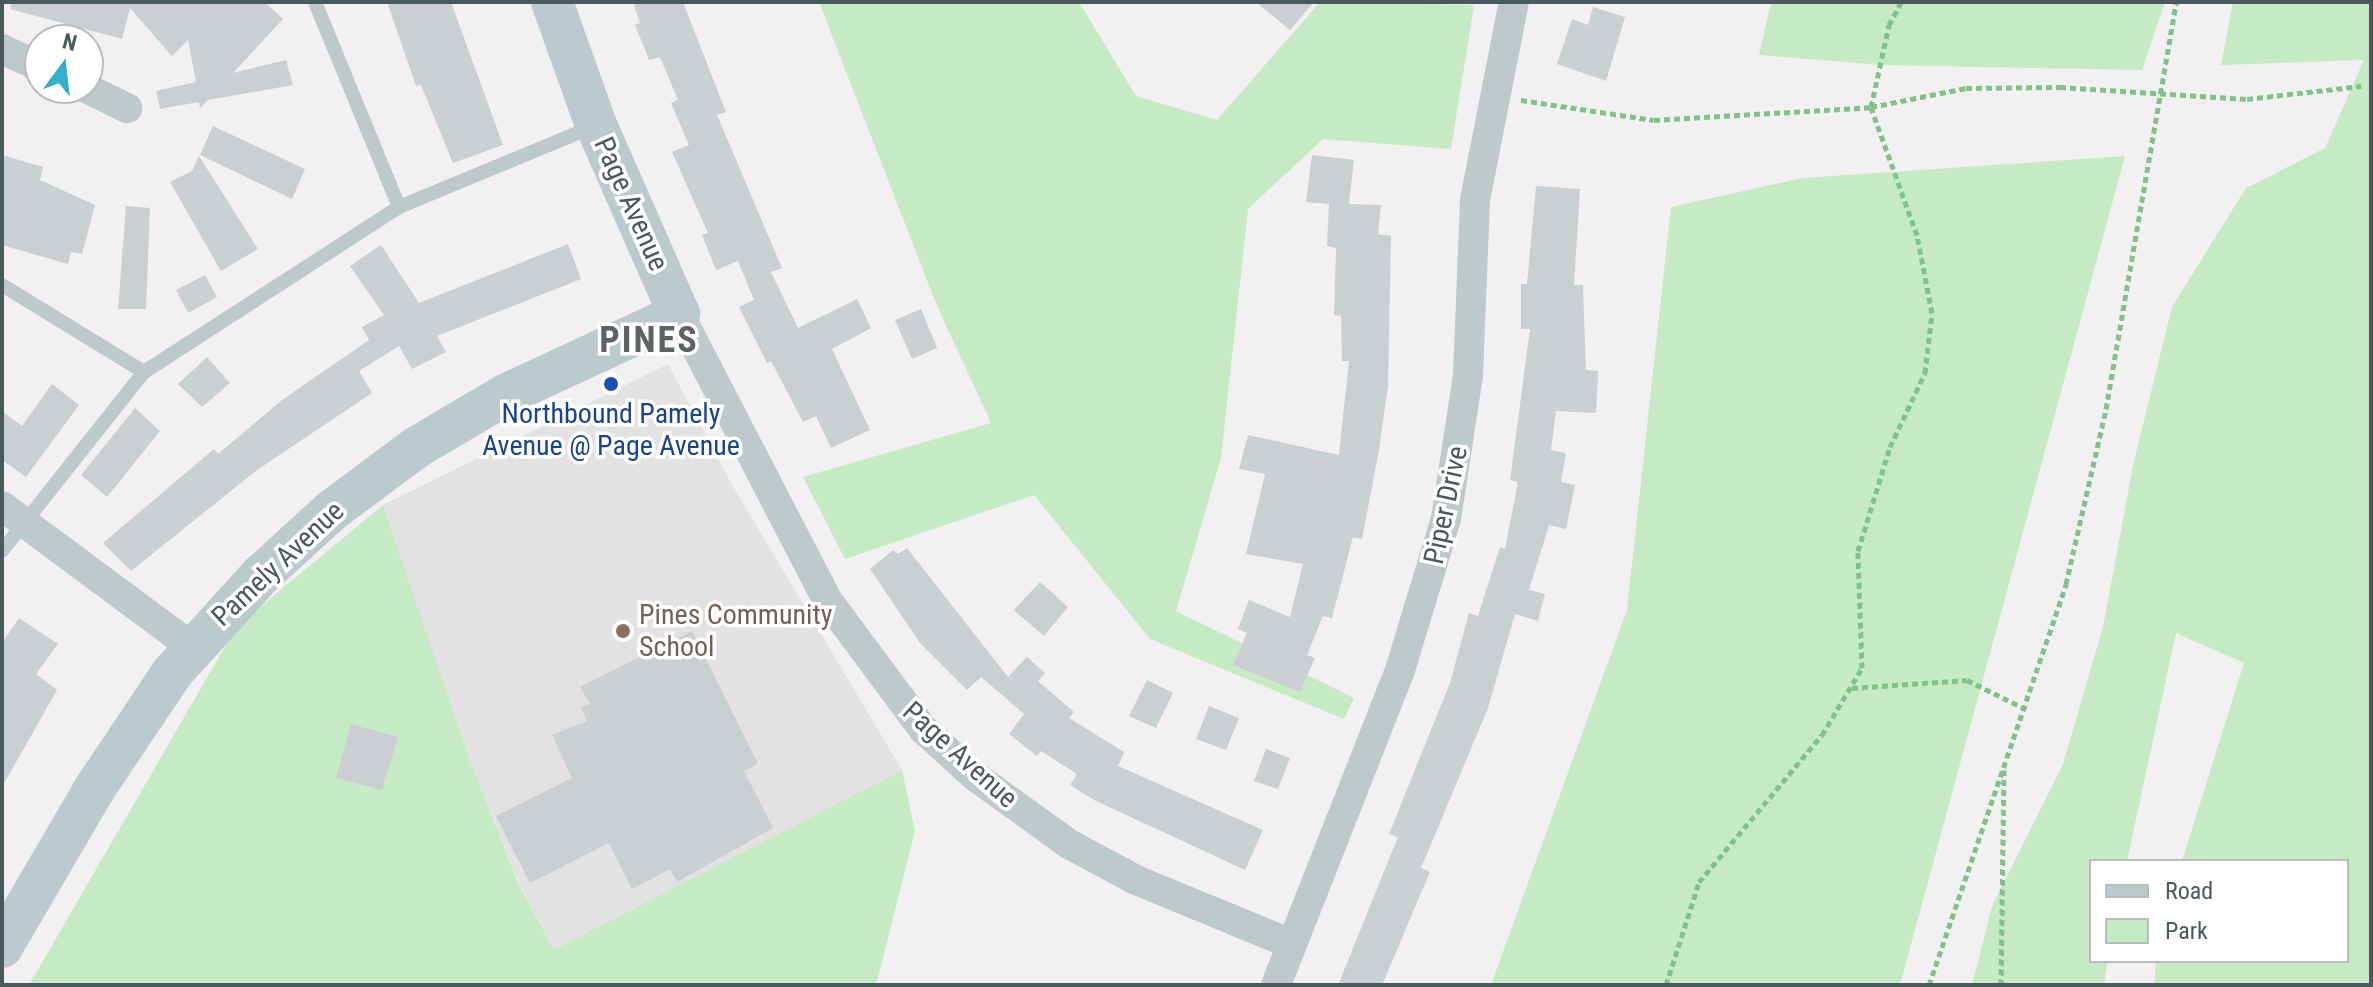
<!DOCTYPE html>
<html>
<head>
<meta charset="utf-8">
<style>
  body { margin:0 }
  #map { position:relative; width:2373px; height:987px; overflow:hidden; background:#f2f0f1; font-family:"Roboto Condensed",sans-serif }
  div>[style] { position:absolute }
  .education>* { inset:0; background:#e3e1e2 }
  .green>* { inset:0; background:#c5eac4 }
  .building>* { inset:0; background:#cacfd1 }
  .path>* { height:5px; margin-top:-2.5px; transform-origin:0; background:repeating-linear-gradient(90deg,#80c388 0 6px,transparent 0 10px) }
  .lane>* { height:14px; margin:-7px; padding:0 7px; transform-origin:7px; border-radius:7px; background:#bdc9cb }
  .street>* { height:30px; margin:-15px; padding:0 15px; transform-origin:15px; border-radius:15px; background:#bdc9cb }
  .secondary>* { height:42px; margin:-21px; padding:0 21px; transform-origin:21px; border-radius:21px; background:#bbcacc }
  .dots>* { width:22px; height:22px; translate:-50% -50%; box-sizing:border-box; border:4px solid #fff; border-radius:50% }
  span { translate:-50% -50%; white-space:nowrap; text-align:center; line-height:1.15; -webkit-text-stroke:7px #fff; paint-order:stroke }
  .street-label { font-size:28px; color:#4a595b }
  .transit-label { font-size:28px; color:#164399 }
  .education-label { font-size:28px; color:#785e54 }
  .left { translate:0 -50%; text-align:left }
  .district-label { font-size:36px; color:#5d6364; font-weight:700; letter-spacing:2px }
  .frame { position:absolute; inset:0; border:4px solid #4a595b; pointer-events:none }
  .legend { position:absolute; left:2089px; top:859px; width:260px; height:104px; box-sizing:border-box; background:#fff; border:2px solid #b7bdbd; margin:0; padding:10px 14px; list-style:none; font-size:24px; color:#4a595b }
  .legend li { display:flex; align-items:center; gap:16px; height:40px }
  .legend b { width:40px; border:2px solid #b7bdbd }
  .north { position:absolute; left:24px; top:24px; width:80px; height:80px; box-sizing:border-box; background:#fff; border:2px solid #b7bdbd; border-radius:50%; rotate:15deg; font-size:22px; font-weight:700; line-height:32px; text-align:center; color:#4a595b }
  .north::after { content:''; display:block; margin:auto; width:28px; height:36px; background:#31b1cb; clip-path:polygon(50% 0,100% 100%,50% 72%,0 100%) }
</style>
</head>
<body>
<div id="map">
  <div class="education">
    <i style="clip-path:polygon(668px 364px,731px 483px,902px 770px,554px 951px,520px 885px,469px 757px,383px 505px)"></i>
  </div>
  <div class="green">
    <i style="clip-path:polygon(819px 2px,1079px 2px,1136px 96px,1217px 120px,1320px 2px,1474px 5px,1451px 149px,1323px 139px,1248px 209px,1221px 458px,1176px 611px,1354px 698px,1344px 719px,1150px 639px,1034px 495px,845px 559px,803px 477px,991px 423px,937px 306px)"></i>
    <i style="clip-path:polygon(1771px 2px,2165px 2px,2142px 70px,1880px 65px,1759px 55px)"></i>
    <i style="clip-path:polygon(2233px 2px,2371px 2px,2371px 985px,2154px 985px,2156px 961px,2347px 961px,2347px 861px,2182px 861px,2244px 663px,2176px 633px,2127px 861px,2091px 861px,2091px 961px,2108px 961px,2104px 985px,1972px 985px,1992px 906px,2063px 764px,2103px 627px,2134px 461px,2172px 307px,2246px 188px,2325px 148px,2364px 60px,2221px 65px)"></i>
    <i style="clip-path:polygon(2125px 156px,1900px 985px,1491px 985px,1627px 610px,1671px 207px,1803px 178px)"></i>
    <i style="clip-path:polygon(383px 505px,469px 757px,519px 885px,554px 950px,902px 770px,915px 831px,876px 985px,29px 985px,237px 626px)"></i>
  </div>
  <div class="building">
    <i style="clip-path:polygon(11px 2px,265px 2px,283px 19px,233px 73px,286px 60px,293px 85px,208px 100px,200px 108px,199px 102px,160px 109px,156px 91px,196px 82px,188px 40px,172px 56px,130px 8px,122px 39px,10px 9px)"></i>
    <i style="clip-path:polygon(387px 2px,451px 2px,503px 145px,453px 163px,421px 85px,416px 86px)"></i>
    <i style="clip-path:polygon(633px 2px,683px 2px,726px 112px,717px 115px,782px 268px,771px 272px,798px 328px,857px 299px,871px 328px,832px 349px,870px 430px,831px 448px,816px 416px,803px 422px,771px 361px,767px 363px,739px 307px,754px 300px,738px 261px,716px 270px,702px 235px,708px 233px,672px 152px,689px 145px,671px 103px,678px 100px,660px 57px,649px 60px,635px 25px,640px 23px)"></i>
    <i style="clip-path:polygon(1256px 2px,1314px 2px,1290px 30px)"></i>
    <i style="clip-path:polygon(1593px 7px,1625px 17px,1606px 81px,1557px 64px,1572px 19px,1588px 25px)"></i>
    <i style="clip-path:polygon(213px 126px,305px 169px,292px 199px,200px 155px)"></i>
    <i style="clip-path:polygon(2px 155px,43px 167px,40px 180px,95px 205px,82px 254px,71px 252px,68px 264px,2px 245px)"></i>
    <i style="clip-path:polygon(1312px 155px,1354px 160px,1349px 204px,1381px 205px,1378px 234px,1391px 236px,1388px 386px,1379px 450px,1362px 539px,1353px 537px,1332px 618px,1323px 616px,1307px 655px,1315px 658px,1300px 692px,1233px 665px,1247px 633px,1238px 629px,1249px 600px,1290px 617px,1303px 564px,1246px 554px,1265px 474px,1239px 469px,1248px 435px,1339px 455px,1349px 361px,1342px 361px,1341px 316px,1334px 315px,1336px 248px,1327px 246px,1329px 204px,1306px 202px)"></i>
    <i style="clip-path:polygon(199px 156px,258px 249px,221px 271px,170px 182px,192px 171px)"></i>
    <i style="clip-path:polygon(1536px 186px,1580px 189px,1574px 285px,1583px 285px,1586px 370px,1598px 371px,1596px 413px,1556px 411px,1551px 450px,1566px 453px,1561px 482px,1575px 485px,1566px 529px,1549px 525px,1529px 590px,1545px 594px,1538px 621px,1515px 614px,1488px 708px,1421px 868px,1430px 872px,1382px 985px,1338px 985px,1398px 837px,1389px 834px,1450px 683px,1469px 613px,1478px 616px,1500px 547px,1505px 549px,1518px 482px,1510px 480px,1530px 329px,1521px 329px,1521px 284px,1527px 284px)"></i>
    <i style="clip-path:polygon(126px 206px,150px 208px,146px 309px,118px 309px)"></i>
    <i style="clip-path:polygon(568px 244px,581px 279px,437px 336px,446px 352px,412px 369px,399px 346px,359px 371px,372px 393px,257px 470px,131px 571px,103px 543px,214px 449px,218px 454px,282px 400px,369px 340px,362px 327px,384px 315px,350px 266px,381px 245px,419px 303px)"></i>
    <i style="clip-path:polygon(205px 275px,217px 297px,188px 313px,176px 290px)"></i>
    <i style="clip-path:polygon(921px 309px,937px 348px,912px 359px,895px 320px)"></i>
    <i style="clip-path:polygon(207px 357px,230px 383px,202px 407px,178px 384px)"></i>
    <i style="clip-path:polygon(52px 384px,79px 405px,26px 477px,2px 460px,2px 411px,22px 426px)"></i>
    <i style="clip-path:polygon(135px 408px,160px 431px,107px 497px,81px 475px)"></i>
    <i style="clip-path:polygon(907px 548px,1008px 677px,1027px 657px,1045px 673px,1038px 681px,1074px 712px,1069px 718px,1124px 752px,1118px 766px,1263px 830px,1245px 870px,1094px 800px,1070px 785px,1077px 774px,1041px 751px,1037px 756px,1009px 734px,1024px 714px,981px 677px,967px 690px,920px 643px,870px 569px,893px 550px,898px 554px)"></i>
    <i style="clip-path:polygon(1040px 582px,1068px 607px,1044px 636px,1014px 610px)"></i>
    <i style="clip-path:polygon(19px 618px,58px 644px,36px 674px,57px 690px,2px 787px,2px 643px)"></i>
    <i style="clip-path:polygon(692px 631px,758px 764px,744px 771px,773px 828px,677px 882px,670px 869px,632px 889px,609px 843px,530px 883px,496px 816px,572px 778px,552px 735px,587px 721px,581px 707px,590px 704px,580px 687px)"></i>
    <i style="clip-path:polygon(1147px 680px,1173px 693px,1156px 728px,1129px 716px)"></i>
    <i style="clip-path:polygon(1209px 706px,1239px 718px,1226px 750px,1196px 739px)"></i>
    <i style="clip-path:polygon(351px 724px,398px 737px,382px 790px,336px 778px)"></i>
    <i style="clip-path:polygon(1266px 749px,1290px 758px,1278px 789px,1254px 781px)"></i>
  </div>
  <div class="path">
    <i style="left:1521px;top:100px;width:134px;rotate:8.6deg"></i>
    <i style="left:1654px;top:120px;width:217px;rotate:-3.4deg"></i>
    <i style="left:1871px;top:107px;width:97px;rotate:-11.3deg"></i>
    <i style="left:1966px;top:88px;width:94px;rotate:-0.6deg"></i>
    <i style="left:2060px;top:87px;width:187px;rotate:3.7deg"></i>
    <i style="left:2247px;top:99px;width:115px;rotate:-6.5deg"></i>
    <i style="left:1852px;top:688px;width:115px;rotate:-4deg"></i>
    <i style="left:1967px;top:680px;width:66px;rotate:26.2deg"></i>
    <i style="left:1666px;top:985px;width:108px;rotate:-72.2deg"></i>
    <i style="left:1699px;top:882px;width:192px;rotate:-50.1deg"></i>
    <i style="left:1822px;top:735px;width:78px;rotate:-59.2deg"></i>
    <i style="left:1862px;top:668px;width:117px;rotate:-92deg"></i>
    <i style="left:1858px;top:551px;width:109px;rotate:-72.9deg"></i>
    <i style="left:1890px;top:447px;width:82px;rotate:-64.7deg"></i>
    <i style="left:1925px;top:373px;width:60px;rotate:-83.3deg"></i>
    <i style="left:1932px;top:313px;width:79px;rotate:-100.9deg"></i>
    <i style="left:1917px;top:235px;width:136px;rotate:-109.8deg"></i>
    <i style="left:1871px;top:107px;width:84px;rotate:-77.6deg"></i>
    <i style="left:1889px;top:25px;width:26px;rotate:-62deg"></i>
    <i style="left:1929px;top:985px;width:424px;rotate:-71.1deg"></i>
    <i style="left:2066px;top:584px;width:180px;rotate:-77.1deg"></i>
    <i style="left:2106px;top:409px;width:413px;rotate:-80.2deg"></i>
    <i style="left:2001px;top:985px;width:215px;rotate:-89.2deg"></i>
  </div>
  <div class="lane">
    <i style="left:315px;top:2px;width:222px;rotate:67.7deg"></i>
    <i style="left:2px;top:285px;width:167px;rotate:31.5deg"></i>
    <i style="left:2px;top:551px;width:228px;rotate:-51.6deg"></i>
    <i style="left:144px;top:372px;width:304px;rotate:-32.9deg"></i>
    <i style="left:399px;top:207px;width:209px;rotate:-22.5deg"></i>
  </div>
  <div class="street">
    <i style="left:2px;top:49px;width:42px;rotate:25.3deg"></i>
    <i style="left:86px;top:88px;width:46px;rotate:26deg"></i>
    <i style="left:679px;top:314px;width:323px;rotate:62.6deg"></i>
    <i style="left:828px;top:601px;width:159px;rotate:53.4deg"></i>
    <i style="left:923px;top:729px;width:72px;rotate:42.2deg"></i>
    <i style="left:976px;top:777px;width:115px;rotate:35.8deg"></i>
    <i style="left:1069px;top:844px;width:76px;rotate:28.2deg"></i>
    <i style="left:1136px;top:880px;width:168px;rotate:22.4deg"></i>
    <i style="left:2px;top:506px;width:237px;rotate:36.6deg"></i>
    <i style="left:1276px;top:985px;width:339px;rotate:-68.5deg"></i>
    <i style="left:1400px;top:670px;width:158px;rotate:-73.1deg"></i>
    <i style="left:1446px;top:519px;width:146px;rotate:-81.3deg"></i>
    <i style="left:1468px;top:375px;width:175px;rotate:-87.7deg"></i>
    <i style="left:1475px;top:200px;width:202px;rotate:-78.9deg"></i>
  </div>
  <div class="secondary">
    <i style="left:2px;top:947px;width:181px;rotate:-59.7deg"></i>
    <i style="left:93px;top:791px;width:142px;rotate:-56.2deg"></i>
    <i style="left:172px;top:673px;width:132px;rotate:-47.8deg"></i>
    <i style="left:261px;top:575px;width:95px;rotate:-42.4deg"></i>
    <i style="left:331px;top:511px;width:107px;rotate:-36.7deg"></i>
    <i style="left:417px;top:447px;width:104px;rotate:-30.5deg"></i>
    <i style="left:507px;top:394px;width:190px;rotate:-24.9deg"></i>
    <i style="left:679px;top:314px;width:206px;rotate:-113.7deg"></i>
    <i style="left:596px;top:125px;width:131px;rotate:-109.7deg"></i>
  </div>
  <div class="dots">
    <i style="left:611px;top:384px;background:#1a4fb4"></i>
    <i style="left:623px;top:631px;background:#8d6e63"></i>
  </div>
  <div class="street-label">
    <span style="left:631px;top:204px;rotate:66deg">Page Avenue</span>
    <span style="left:1446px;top:505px;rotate:-78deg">Piper Drive</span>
    <span style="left:278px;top:564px;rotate:-43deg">Pamely Avenue</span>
    <span style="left:960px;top:755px;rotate:42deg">Page Avenue</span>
  </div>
  <div class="transit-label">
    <span style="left:611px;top:430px">Northbound Pamely<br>Avenue @ Page Avenue</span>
  </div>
  <div class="education-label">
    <span class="left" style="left:639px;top:631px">Pines Community<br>School</span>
  </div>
  <div class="district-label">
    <span style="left:649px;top:341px">PINES</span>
  </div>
  <div class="frame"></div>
  <ul class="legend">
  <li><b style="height:10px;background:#bbcacc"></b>Road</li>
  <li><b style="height:22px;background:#c5eac4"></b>Park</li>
  </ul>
  <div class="north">N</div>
</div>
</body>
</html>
